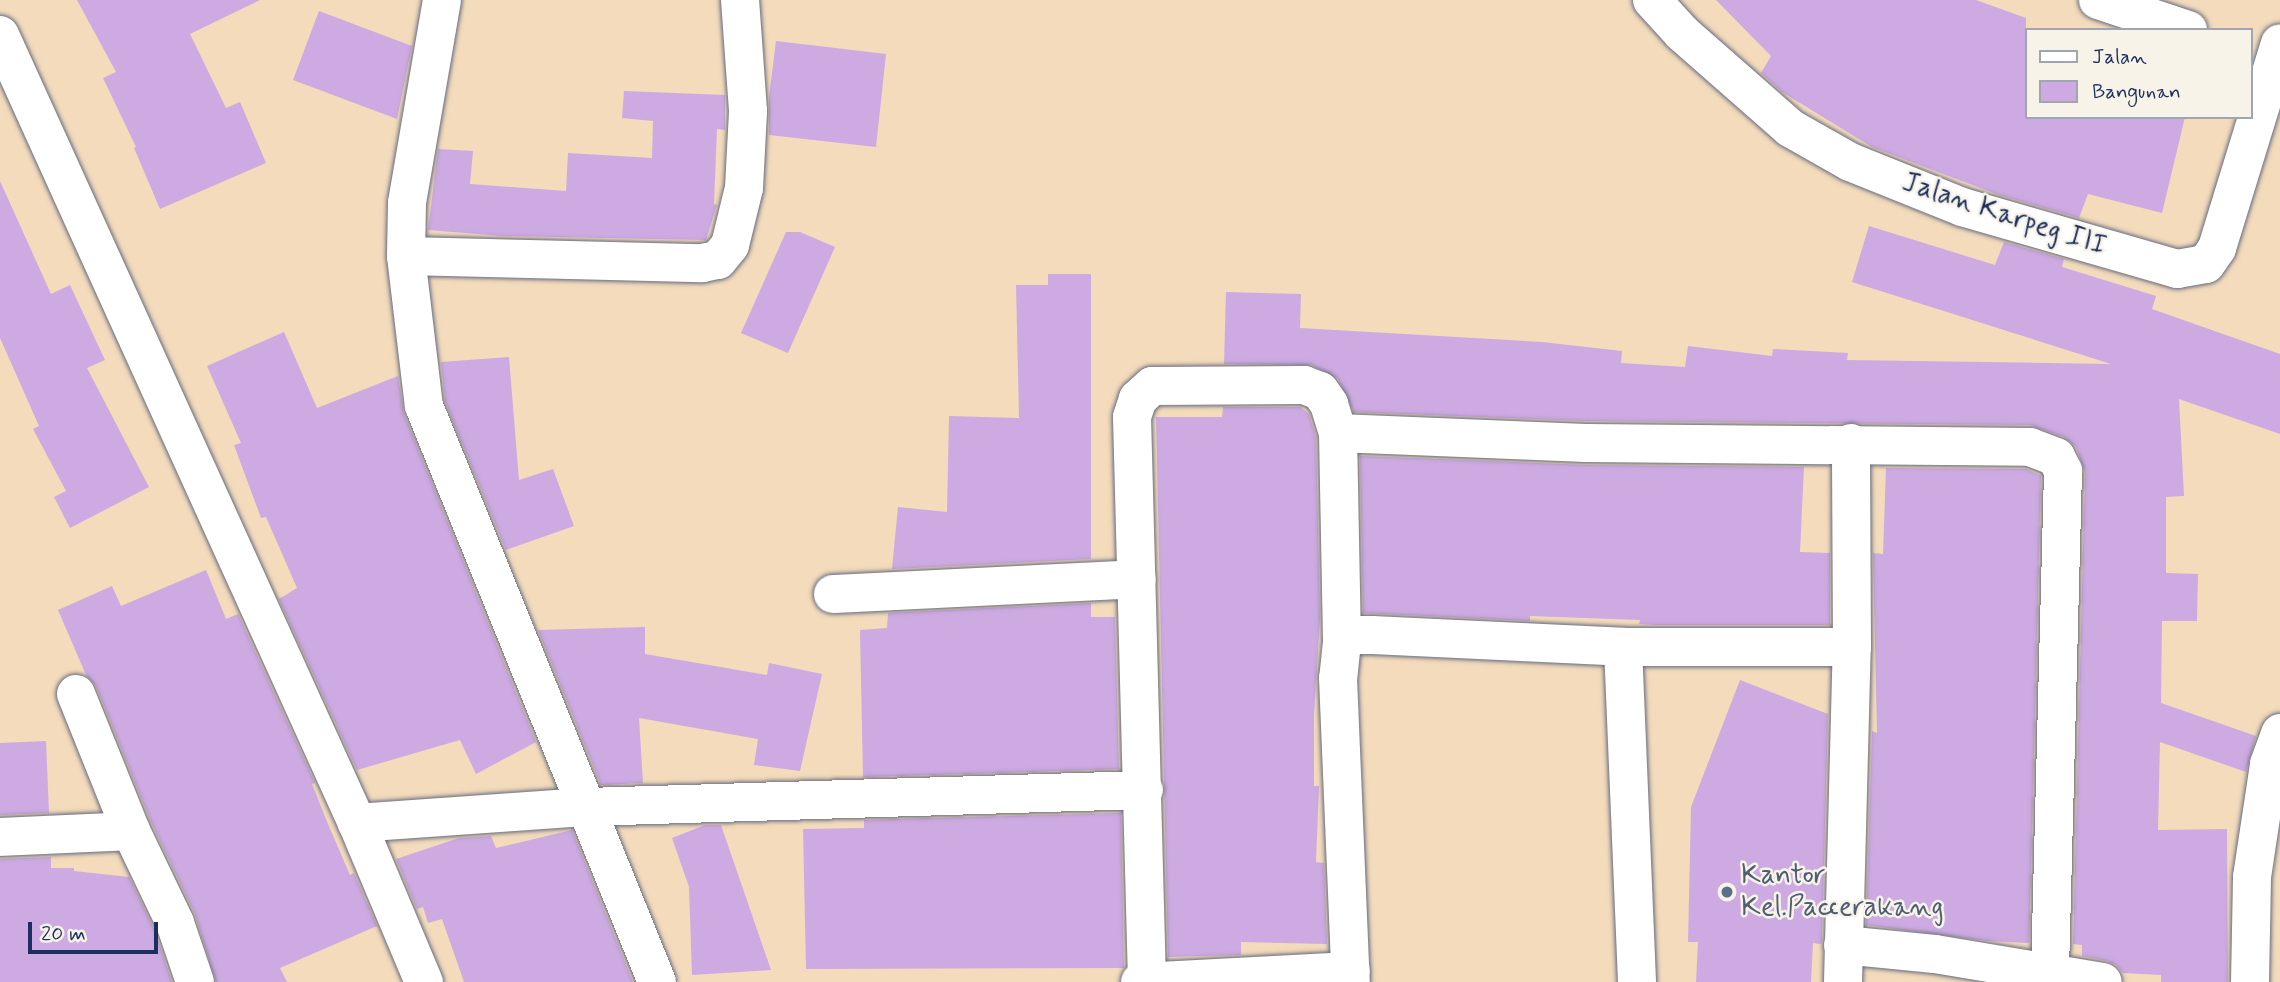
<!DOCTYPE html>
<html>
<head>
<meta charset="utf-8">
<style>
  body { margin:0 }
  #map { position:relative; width:2280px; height:982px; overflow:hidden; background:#f3dbbc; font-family:Mynerve,sans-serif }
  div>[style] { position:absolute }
  .building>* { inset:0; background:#cdaae2 }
  .roads { filter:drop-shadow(0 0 2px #676b7f) drop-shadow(0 0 2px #676b7f) }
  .minor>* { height:38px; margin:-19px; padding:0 19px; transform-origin:19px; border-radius:19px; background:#fff }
  .dots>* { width:19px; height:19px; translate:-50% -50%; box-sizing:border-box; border:4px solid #f7f3e8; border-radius:50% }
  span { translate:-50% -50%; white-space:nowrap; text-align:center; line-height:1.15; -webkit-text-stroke:5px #f7f3e8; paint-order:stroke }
  .street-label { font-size:28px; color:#1b2f5e }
  .service-label { font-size:28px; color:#4e5e75 }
  .left { translate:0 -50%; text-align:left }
  .legend { position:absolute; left:2025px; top:28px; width:228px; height:91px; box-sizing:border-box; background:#f7f3e8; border:2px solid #9fa5b1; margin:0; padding:9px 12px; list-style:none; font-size:21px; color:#1b2f5e }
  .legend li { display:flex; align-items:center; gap:14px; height:35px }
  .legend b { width:35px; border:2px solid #9fa5b1 }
  .scale { position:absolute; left:28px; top:922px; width:130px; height:32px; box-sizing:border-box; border:4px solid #1b2f5e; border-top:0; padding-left:9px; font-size:21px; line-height:24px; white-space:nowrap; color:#1b2f5e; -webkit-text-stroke:5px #f7f3e8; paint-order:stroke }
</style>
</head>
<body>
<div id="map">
  <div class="building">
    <i style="clip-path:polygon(77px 0,260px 0,190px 34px,226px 108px,240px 102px,266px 163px,160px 209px,134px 148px,136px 147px,103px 78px,116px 72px)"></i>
    <i style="clip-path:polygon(1716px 0,1976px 0,2026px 18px,2026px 117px,2185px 117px,2162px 213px,2088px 194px,2079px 218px,1999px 195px,1872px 147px,1782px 92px,1761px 73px,1771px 56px)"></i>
    <i style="clip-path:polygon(319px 11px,412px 46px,397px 119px,293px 80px)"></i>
    <i style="clip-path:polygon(776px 41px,886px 54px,876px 147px,769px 135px,769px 97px)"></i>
    <i style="clip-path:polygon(624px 91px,725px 95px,725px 130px,717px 129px,714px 204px,717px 205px,706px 240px,502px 236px,428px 230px,438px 149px,473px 151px,470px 184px,566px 191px,568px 153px,652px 158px,653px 121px,622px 118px)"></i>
    <i style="clip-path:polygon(0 181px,51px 294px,70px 285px,105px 360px,87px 368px,149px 487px,70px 528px,54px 497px,66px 491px,33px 429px,39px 426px,0 338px)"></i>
    <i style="clip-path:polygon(1869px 226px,1995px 265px,2004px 242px,2064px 259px,2062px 267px,2156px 296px,2152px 309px,2280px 354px,2280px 434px,2179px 399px,2184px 496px,2166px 497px,2166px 573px,2198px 574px,2197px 621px,2162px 621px,2161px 703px,2256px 736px,2246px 772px,2160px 742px,2158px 830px,2227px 829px,2228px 982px,2161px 982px,2161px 975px,2123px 973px,2116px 965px,2107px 961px,2082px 956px,2082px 945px,2073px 944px,2085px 472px,2076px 447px,2064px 437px,2030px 425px,1587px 421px,1354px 412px,1338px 379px,1312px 365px,1224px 364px,1226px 292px,1301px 294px,1300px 328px,1542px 342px,1622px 351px,1621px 363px,1685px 367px,1688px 346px,1772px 356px,1773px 349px,1848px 353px,1847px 360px,2111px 364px,1852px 282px)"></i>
    <i style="clip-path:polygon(786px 232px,800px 232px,835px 247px,788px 353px,741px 333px)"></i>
    <i style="clip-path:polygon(1048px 274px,1091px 274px,1091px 559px,892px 569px,898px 507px,947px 512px,949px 416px,1019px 418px,1016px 285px,1048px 285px)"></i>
    <i style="clip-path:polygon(284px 332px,317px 408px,398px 376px,404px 414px,536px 742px,476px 774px,460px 740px,357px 770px,279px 599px,297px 588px,266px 517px,261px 518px,234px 445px,241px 443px,207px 366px)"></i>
    <i style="clip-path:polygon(509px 357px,519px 480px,553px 469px,574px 526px,506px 550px,445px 401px,441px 362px)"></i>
    <i style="clip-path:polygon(1223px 407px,1300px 407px,1309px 414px,1316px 437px,1320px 619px,1314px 715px,1314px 786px,1319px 786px,1316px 862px,1324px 863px,1327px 944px,1241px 942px,1241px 955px,1168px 957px,1156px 417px,1222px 417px)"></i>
    <i style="clip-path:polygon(1360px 456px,1586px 465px,1804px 467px,1800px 552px,1830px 553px,1830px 625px,1657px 625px,1639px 624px,1640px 620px,1530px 616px,1530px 621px,1363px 613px)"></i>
    <i style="clip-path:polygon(1886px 468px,2026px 469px,2041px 476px,2029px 943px,1988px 941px,1866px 925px,1872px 731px,1877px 733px,1873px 553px,1883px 554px)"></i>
    <i style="clip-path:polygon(206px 570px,226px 619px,238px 614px,315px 783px,312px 784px,328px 824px,350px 875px,354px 873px,377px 926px,280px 968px,287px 982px,216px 982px,195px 914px,151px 822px,96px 686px,86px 675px,58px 610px,112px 586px,121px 606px)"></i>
    <i style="clip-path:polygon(1091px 603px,1091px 617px,1115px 617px,1119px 769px,863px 777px,860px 630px,887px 628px,888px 613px)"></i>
    <i style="clip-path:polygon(645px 627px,645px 654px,767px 675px,769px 663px,822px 674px,800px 771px,754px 765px,758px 739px,639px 718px,643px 783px,601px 785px,538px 630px)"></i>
    <i style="clip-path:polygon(1740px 680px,1828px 714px,1822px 940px,1821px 944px,1813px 943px,1811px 982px,1696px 982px,1698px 942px,1688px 942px,1691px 807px)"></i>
    <i style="clip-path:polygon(46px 741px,49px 813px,0 815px,0 743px)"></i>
    <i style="clip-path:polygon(1121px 813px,1124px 968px,806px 969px,803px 829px,864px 828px,864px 820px)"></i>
    <i style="clip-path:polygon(705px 825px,721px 825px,771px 970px,692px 975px,689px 887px,672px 838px)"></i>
    <i style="clip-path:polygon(572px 830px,633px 982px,464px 982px,442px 919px,428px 923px,423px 907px,417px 909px,396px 859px,459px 838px,491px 836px,496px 848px)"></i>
    <i style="clip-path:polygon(51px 857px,51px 868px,74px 868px,74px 871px,129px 877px,155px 931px,172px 982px,0 982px,0 859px)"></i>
  </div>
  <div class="roads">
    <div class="minor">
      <i style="left:442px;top:0;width:206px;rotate:99.8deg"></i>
      <i style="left:407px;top:203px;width:53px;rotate:91.1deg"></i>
      <i style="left:406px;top:256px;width:151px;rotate:83.2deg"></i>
      <i style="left:424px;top:406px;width:621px;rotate:67.98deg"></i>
      <i style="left:1652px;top:0;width:45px;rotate:47.7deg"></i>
      <i style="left:1682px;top:33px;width:144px;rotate:41.3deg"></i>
      <i style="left:1790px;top:128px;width:69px;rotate:29.5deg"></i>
      <i style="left:1850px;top:162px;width:121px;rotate:21.9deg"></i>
      <i style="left:1962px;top:207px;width:224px;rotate:16.1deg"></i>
      <i style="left:2177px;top:269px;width:29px;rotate:-10deg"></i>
      <i style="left:2206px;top:264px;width:19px;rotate:-55deg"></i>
      <i style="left:2217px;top:248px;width:214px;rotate:-72.9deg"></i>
      <i style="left:2098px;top:0;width:95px;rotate:18.4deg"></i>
      <i style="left:0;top:35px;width:865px;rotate:65.63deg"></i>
      <i style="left:357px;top:823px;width:173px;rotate:67.2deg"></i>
      <i style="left:406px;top:256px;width:296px;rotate:1.4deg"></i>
      <i style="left:702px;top:263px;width:16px;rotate:-11deg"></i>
      <i style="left:718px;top:260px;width:19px;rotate:-51deg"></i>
      <i style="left:730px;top:245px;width:59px;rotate:-76.2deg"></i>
      <i style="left:744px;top:188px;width:77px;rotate:-87deg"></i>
      <i style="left:748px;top:111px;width:111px;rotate:-94.1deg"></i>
      <i style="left:1338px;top:433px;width:209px;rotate:88.9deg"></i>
      <i style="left:1342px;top:642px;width:36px;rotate:96deg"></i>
      <i style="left:1338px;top:678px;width:304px;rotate:87.6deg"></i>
      <i style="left:833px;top:594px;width:304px;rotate:-2.8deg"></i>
      <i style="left:1342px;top:642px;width:15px;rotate:-28deg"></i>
      <i style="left:1355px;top:635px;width:17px"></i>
      <i style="left:1372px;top:635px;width:251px;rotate:2.7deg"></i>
      <i style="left:1623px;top:647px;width:229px"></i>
      <i style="left:1623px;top:647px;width:335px;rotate:87.6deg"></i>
      <i style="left:76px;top:694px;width:148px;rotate:68.1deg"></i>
      <i style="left:131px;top:831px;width:102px;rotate:64.4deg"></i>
      <i style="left:175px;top:923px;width:62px;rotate:71.3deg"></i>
      <i style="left:357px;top:823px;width:231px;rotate:-4deg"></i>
      <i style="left:587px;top:807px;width:557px;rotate:-1.75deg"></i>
      <i style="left:0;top:837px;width:131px;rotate:-2.6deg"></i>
      <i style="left:1843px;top:945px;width:92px;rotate:5.6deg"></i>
      <i style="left:1935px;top:954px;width:170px;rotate:9.5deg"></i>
      <i style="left:1140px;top:982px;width:211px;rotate:-3deg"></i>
      <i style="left:1147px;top:982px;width:565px;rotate:-91.52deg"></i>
      <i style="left:1132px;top:417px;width:19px;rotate:-72deg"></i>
      <i style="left:1138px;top:399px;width:19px;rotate:-43deg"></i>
      <i style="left:1152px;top:386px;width:152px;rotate:-0.4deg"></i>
      <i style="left:1304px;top:385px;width:17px;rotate:21deg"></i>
      <i style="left:1320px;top:391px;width:16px;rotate:55deg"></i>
      <i style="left:1329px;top:404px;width:30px;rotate:73deg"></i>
      <i style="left:1338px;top:433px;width:248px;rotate:2.3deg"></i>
      <i style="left:1586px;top:443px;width:444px;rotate:0.5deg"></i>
      <i style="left:2030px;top:447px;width:28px;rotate:21deg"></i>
      <i style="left:2056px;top:457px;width:16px;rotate:63deg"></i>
      <i style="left:2063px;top:471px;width:501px;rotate:91.49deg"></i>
      <i style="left:1843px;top:982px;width:335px;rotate:-88.5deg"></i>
      <i style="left:1852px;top:647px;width:204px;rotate:-90.3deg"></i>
      <i style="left:2250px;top:982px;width:105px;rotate:-88.9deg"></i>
      <i style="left:2252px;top:877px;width:114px;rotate:-81.4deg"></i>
      <i style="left:2269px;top:764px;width:33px;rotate:-70deg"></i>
    </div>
  </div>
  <div class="dots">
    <i style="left:1727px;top:892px;background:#5c6f8a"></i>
  </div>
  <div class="street-label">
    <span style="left:2004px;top:215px;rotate:18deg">Jalan Karpeg III</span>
  </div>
  <div class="service-label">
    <span class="left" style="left:1741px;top:892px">Kantor<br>Kel.Paccerakang</span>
  </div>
  <ul class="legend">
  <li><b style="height:9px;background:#fff"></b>Jalan</li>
  <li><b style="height:19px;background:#cdaae2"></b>Bangunan</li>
  </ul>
  <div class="scale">20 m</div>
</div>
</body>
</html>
